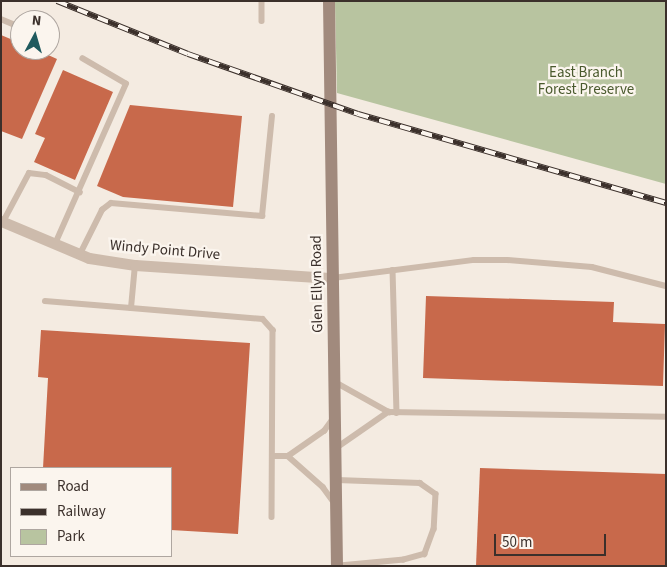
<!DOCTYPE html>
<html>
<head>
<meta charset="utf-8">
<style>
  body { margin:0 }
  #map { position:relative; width:667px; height:567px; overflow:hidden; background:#f4ebe1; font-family:"Source Sans 3",sans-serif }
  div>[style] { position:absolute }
  .green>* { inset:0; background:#b8c4a0 }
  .building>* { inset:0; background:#c8694b }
  .lane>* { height:5.5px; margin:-2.75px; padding:0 2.75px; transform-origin:2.75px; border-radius:2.75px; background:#cdbbac }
  .street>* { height:11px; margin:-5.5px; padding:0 5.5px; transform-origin:5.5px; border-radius:5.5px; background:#cdbbac }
  .secondary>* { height:12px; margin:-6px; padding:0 6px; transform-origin:6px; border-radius:6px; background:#a18a7d }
  .rail>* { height:5.5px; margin-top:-2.75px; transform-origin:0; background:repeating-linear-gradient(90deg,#fbf5ee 0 11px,#3b302b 0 22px); box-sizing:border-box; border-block:1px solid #3b302b }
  span { translate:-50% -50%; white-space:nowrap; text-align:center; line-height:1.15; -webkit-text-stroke:4.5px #fbf5ee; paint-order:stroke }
  .park-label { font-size:15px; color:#4a5a2e }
  .street-label { font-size:15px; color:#3b302b }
  .frame { position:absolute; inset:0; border:2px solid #3b302b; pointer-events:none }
  .legend { position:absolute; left:10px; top:467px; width:162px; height:90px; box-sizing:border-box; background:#fbf5ee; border:1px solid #aea6a0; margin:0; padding:6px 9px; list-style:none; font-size:15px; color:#3b302b }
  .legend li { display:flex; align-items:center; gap:10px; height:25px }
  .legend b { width:25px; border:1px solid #aea6a0 }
  .north { position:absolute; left:10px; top:10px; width:50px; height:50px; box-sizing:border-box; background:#fbf5ee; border:1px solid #aea6a0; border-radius:50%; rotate:6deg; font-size:14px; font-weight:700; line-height:20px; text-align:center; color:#3b302b }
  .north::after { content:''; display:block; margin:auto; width:18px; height:22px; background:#1f5a5e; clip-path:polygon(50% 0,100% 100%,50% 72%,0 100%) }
  .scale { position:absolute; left:494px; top:534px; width:112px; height:22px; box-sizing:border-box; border:2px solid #3b302b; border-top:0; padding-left:6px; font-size:15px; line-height:18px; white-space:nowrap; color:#3b302b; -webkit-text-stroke:4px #fbf5ee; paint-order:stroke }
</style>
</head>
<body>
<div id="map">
  <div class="green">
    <i style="clip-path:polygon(335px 1px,666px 1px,666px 184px,337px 93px)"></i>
  </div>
  <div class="building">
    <i style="clip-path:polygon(1px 35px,20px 43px,20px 50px,37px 50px,57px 59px,22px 139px,1px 131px)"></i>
    <i style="clip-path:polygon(63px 70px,113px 92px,75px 180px,34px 162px,45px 138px,35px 134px)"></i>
    <i style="clip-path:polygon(130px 105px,242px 116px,233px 207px,123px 197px,97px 186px)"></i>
    <i style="clip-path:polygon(426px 296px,614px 302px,613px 322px,665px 324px,663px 386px,423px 378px)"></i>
    <i style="clip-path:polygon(41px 330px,250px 343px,238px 534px,171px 530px,171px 468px,43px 468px,48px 378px,38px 377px)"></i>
    <i style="clip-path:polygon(480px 468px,666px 474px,666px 566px,476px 566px)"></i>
  </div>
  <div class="lane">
    <i style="left:262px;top:1px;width:20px;rotate:90deg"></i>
    <i style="left:1px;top:19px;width:21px;rotate:23deg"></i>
    <i style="left:50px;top:40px;width:3px;rotate:18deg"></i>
    <i style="left:3px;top:222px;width:55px;rotate:-62deg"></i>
    <i style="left:29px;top:173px;width:17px;rotate:7deg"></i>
    <i style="left:46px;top:175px;width:38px;rotate:27deg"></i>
    <i style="left:55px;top:244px;width:175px;rotate:-66.1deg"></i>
    <i style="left:126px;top:84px;width:50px;rotate:-149.8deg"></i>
    <i style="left:80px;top:254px;width:49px;rotate:-63.4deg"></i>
    <i style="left:102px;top:210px;width:11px;rotate:-38deg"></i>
    <i style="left:111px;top:203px;width:152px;rotate:4.9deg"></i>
    <i style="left:262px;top:216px;width:100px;rotate:-84.3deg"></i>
    <i style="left:393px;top:270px;width:143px;rotate:88.4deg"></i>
    <i style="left:333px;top:278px;width:142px;rotate:-7.3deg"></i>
    <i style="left:474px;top:260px;width:33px"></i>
    <i style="left:507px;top:260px;width:85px;rotate:4.7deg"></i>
    <i style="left:592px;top:267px;width:76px;rotate:14.4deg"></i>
    <i style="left:45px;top:301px;width:86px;rotate:4.7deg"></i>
    <i style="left:131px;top:308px;width:43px;rotate:-84.7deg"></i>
    <i style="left:131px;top:308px;width:132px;rotate:4.8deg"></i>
    <i style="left:263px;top:319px;width:15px;rotate:48deg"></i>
    <i style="left:273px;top:330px;width:187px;rotate:90.3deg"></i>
    <i style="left:335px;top:382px;width:62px;rotate:29.1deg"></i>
    <i style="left:389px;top:412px;width:63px;rotate:145.3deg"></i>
    <i style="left:389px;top:412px;width:277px;rotate:1deg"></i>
    <i style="left:273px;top:456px;width:15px"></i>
    <i style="left:288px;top:456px;width:44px;rotate:-34.8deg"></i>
    <i style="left:324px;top:431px;width:14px;rotate:-54deg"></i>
    <i style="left:288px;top:456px;width:47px;rotate:41.5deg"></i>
    <i style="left:323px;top:487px;width:19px;rotate:54deg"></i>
    <i style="left:337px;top:480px;width:83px;rotate:2.1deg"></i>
    <i style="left:420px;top:483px;width:19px;rotate:35deg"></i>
    <i style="left:436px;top:494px;width:35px;rotate:93deg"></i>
    <i style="left:434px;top:529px;width:27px;rotate:110deg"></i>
    <i style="left:425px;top:554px;width:22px;rotate:164deg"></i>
    <i style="left:404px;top:560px;width:64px;rotate:174.6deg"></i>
  </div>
  <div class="street">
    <i style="left:1px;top:221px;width:95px;rotate:22.8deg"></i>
    <i style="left:89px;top:258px;width:47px;rotate:8.7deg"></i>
    <i style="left:135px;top:265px;width:198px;rotate:3.8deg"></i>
  </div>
  <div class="secondary">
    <i style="left:329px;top:1px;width:565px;rotate:89.19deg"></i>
  </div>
  <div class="rail">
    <i style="left:57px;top:1px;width:141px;rotate:22deg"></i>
    <i style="left:188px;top:54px;width:180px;rotate:19.4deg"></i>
    <i style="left:358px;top:114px;width:321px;rotate:16.1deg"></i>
  </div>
  <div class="park-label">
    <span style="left:586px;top:81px">East Branch<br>Forest Preserve</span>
  </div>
  <div class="street-label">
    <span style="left:165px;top:250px;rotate:5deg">Windy Point Drive</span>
    <span style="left:317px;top:284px;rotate:-91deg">Glen Ellyn Road</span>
  </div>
  <div class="frame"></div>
  <ul class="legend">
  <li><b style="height:6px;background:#a18a7d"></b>Road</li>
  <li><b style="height:6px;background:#3b302b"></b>Railway</li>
  <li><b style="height:14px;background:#b8c4a0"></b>Park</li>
  </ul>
  <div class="north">N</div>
  <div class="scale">50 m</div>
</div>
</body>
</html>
